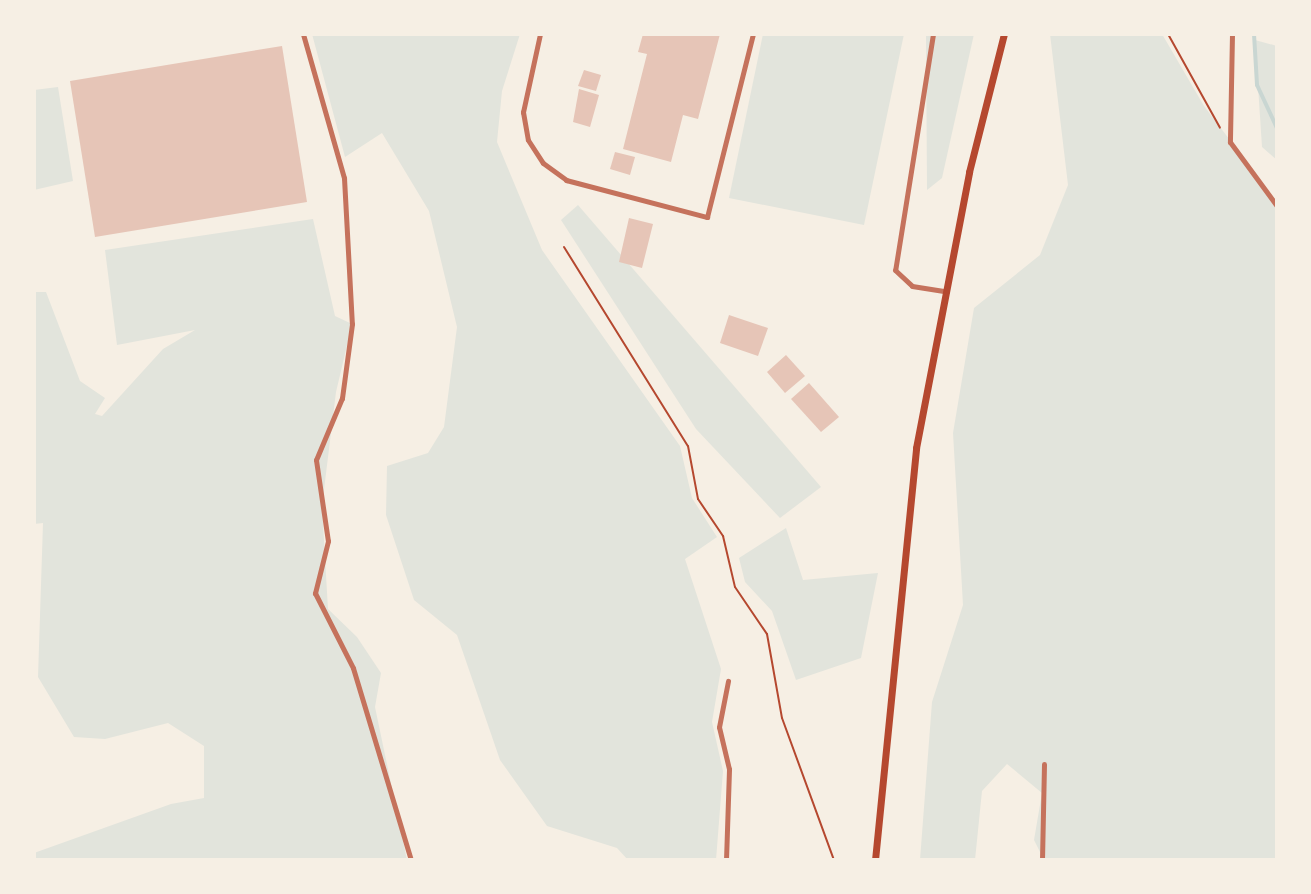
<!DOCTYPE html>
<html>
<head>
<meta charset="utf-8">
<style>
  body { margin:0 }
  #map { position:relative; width:1311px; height:894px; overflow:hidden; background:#f6efe4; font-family:"Golos Text",sans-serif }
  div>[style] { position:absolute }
  .green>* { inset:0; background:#e2e4dc }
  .stream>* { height:4px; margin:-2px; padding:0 2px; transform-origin:2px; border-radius:2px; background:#c9d6d2 }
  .building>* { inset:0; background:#e6c5b7 }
  .path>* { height:2px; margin:-1px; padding:0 1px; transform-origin:1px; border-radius:1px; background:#b5482f }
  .minor>* { height:5px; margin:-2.5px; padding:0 2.5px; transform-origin:2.5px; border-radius:2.5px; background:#c5725c }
  .secondary>* { height:7px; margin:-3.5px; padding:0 3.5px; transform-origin:3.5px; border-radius:3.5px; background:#b5482f }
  span { translate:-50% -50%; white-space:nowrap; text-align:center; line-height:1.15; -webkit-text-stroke:6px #f6efe4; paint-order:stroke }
  .frame { position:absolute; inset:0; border:36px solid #f6efe4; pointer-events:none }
</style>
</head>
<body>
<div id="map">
  <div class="green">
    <i style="clip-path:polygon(312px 34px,520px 34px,502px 91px,497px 142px,542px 250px,680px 446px,692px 498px,717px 537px,685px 559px,721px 669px,712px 722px,723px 771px,716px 860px,628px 860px,617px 848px,547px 826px,500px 760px,457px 635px,414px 600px,386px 515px,387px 466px,428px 453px,444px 427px,457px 327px,429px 211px,382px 133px,345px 157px)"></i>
    <i style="clip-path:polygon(763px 34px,904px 34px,864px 225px,729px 198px)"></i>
    <i style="clip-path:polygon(926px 34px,974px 34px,942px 178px,927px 190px)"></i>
    <i style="clip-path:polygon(1050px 34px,1162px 34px,1204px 106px,1277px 202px,1277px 860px,1044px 860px,1034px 840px,1042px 793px,1007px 764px,982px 791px,975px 860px,920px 860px,932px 702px,963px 605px,953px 433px,974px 308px,1040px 255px,1068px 185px)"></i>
    <i style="clip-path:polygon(1255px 40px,1277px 46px,1277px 160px,1262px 147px)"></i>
    <i style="clip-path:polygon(58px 87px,73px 181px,34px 190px,34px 90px)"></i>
    <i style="clip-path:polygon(578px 205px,821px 487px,780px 518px,696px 429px,561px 220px)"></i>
    <i style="clip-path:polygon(313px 219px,335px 316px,352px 324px,336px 392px,322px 506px,328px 609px,357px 637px,381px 673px,375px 707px,407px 860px,34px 860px,34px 853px,171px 804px,204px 798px,204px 746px,168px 723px,105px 739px,74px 737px,38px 677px,43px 523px,34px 524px,34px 292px,46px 292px,80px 381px,105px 398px,95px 414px,102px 416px,163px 349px,195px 330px,117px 345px,105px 250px)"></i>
    <i style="clip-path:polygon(786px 528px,803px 580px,878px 573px,861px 658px,796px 680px,772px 611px,745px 582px,739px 558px)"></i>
  </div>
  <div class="stream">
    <i style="left:1254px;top:34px;width:51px;rotate:86.6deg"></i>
    <i style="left:1257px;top:85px;width:47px;rotate:65.1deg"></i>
  </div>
  <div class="building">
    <i style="clip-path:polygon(643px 34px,720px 34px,698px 119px,683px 115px,671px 162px,623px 149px,647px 54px,638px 52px)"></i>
    <i style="clip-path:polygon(282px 46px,307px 202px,95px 237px,70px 81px)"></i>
    <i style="clip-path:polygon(584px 70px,601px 75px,596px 91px,578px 86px)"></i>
    <i style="clip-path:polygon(579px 89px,599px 95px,590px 127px,573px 122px)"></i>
    <i style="clip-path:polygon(615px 152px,635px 157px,630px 175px,610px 169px)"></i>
    <i style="clip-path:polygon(629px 218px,653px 224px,642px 268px,619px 262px)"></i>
    <i style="clip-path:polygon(729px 315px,768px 328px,758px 356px,720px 343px)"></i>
    <i style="clip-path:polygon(786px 355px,805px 376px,785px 393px,767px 372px)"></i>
    <i style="clip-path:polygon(809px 383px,839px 417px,821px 432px,791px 399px)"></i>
  </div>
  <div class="path">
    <i style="left:1168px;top:34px;width:107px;rotate:61deg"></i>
    <i style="left:564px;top:247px;width:234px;rotate:58.1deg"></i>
    <i style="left:688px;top:446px;width:54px;rotate:79.3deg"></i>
    <i style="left:698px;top:499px;width:45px;rotate:56deg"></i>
    <i style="left:723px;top:536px;width:52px;rotate:76.8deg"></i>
    <i style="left:735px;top:587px;width:57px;rotate:55.8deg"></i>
    <i style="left:767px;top:634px;width:85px;rotate:79.9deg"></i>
    <i style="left:782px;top:718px;width:151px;rotate:69.9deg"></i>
  </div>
  <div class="minor">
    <i style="left:303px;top:34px;width:150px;rotate:74.1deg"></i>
    <i style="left:344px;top:178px;width:146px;rotate:86.9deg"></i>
    <i style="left:352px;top:324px;width:75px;rotate:97.7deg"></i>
    <i style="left:342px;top:398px;width:67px;rotate:112.8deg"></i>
    <i style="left:316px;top:460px;width:82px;rotate:81.6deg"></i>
    <i style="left:328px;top:541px;width:54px;rotate:104deg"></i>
    <i style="left:315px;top:593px;width:84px;rotate:63.1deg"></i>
    <i style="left:353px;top:668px;width:201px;rotate:73.2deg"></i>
    <i style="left:540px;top:34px;width:80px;rotate:102.3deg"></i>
    <i style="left:523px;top:112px;width:28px;rotate:80deg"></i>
    <i style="left:528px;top:140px;width:27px;rotate:57deg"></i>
    <i style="left:543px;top:163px;width:29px;rotate:36deg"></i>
    <i style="left:566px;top:180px;width:146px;rotate:14.7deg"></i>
    <i style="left:707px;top:217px;width:189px;rotate:-75.9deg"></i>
    <i style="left:933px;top:34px;width:239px;rotate:99.1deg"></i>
    <i style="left:895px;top:270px;width:23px;rotate:43deg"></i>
    <i style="left:912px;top:286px;width:32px;rotate:9deg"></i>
    <i style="left:1232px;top:34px;width:108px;rotate:91.1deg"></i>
    <i style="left:1230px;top:142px;width:79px;rotate:53.7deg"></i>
    <i style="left:726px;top:860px;width:91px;rotate:-88.1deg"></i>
    <i style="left:729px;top:769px;width:43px;rotate:-103.4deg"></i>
    <i style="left:719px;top:727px;width:47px;rotate:-78.9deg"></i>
    <i style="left:1042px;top:860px;width:96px;rotate:-88.8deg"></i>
  </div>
  <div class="secondary">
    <i style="left:875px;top:860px;width:414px;rotate:-84.3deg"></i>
    <i style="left:916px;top:448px;width:281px;rotate:-79.1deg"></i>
    <i style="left:969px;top:172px;width:142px;rotate:-75.8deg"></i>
  </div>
  <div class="frame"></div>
</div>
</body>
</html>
